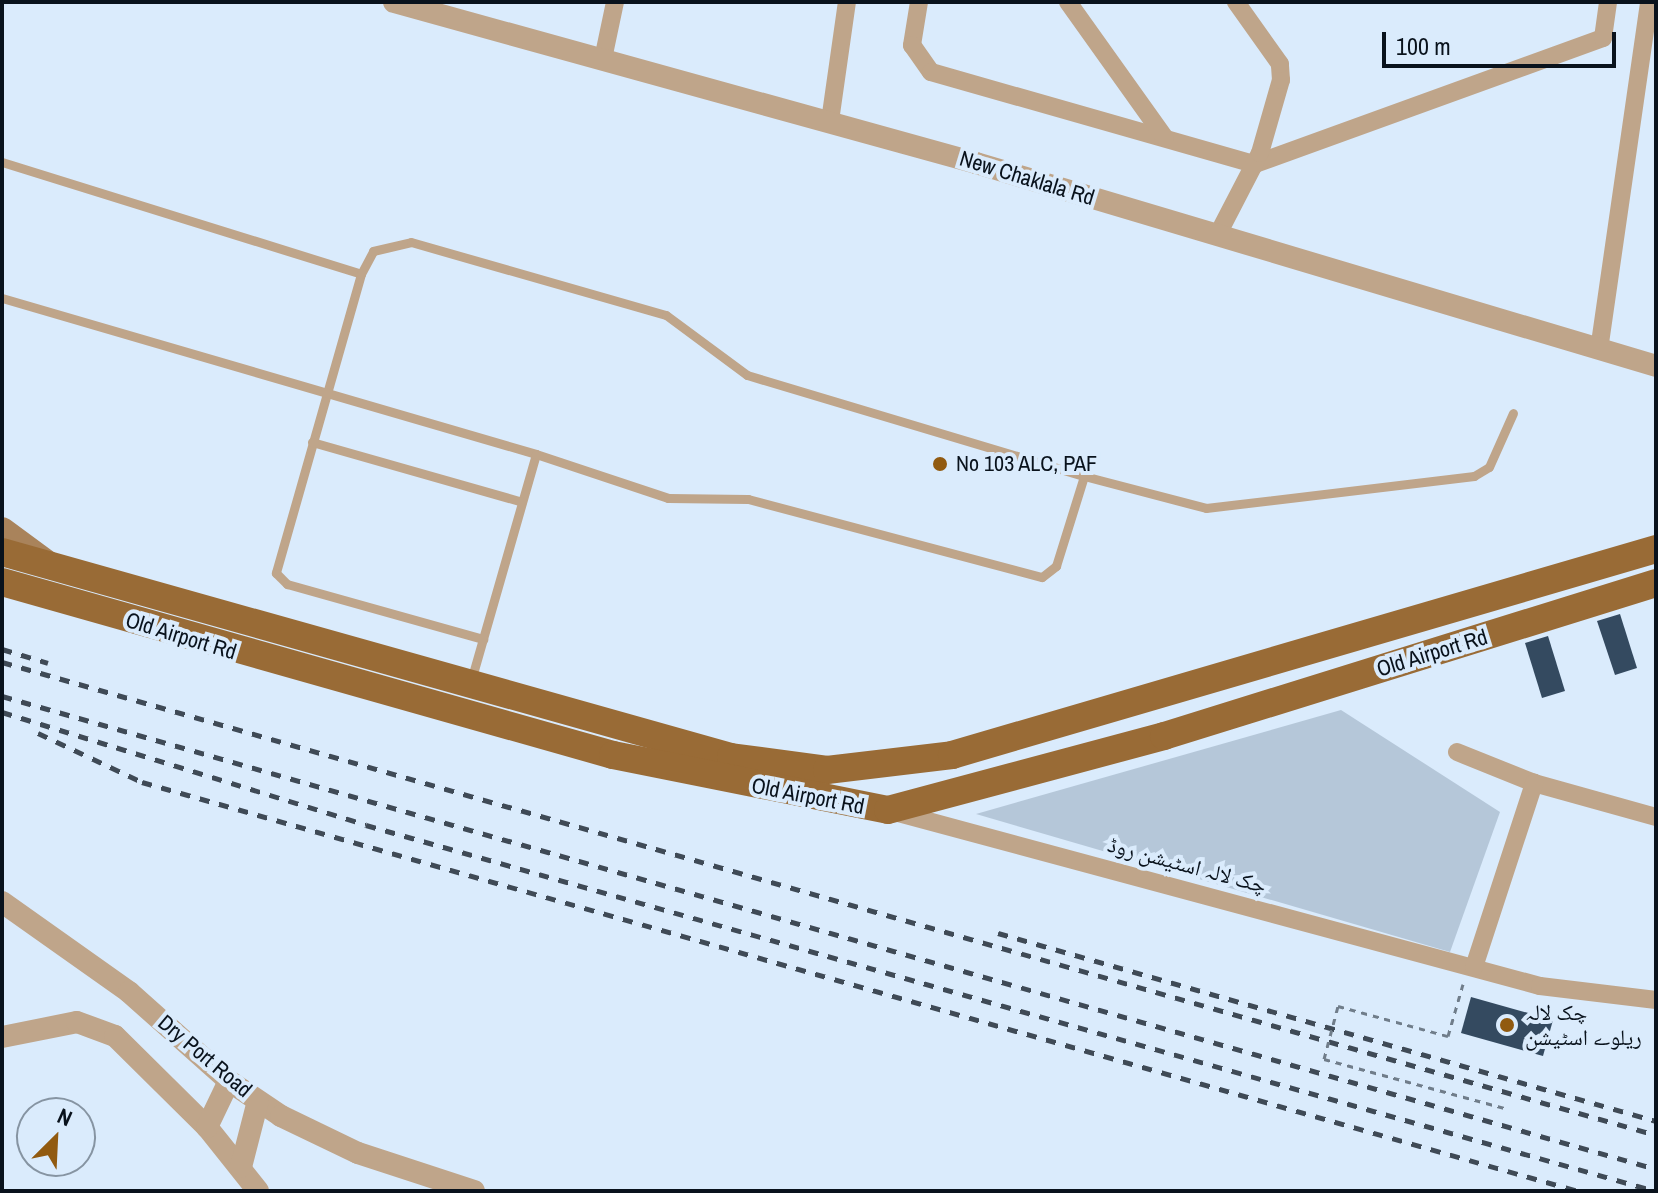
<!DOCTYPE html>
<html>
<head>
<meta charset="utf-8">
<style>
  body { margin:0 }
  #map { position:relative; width:1658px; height:1193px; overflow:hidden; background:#daebfc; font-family:"Archivo Narrow","Noto Naskh Arabic",sans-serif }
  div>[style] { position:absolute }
  .green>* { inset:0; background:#b5c7d9 }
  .building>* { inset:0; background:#344a60 }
  .path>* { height:3px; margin-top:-1.5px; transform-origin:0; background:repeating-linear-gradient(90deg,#707d8a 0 6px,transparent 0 12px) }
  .service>* { height:9px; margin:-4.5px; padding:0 4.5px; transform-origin:4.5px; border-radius:4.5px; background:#bfa58a }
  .minor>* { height:18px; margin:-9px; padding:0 9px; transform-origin:9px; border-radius:9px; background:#bfa58a }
  .tertiary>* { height:22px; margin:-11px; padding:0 11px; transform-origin:11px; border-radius:11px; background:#bfa58a }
  .secondary>* { height:26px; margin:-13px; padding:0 13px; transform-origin:13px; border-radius:13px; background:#a9835b }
  .primary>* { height:28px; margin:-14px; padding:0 14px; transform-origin:14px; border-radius:14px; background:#996b36 }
  .rail>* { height:5px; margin-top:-2.5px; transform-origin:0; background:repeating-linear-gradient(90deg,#3f4a56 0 10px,transparent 0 20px) }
  .path-bridge>* { height:3px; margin-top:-1.5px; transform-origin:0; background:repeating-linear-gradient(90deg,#707d8a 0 6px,transparent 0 12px) }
  .dots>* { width:22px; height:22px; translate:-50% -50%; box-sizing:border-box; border:4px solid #daebfc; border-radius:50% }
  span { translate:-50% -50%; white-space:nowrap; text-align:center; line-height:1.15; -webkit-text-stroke:8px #daebfc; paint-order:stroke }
  .street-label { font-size:22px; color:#09121c }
  .poi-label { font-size:22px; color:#09121c }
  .left { translate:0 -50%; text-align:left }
  .frame { position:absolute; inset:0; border:4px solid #09121c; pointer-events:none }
  .north { position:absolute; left:16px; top:1097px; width:80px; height:80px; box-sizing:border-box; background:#daebfc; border:2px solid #8694a2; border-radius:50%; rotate:24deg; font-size:22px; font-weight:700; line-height:32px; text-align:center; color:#09121c }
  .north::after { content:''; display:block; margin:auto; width:28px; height:36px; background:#915a10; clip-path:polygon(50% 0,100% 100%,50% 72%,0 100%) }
  .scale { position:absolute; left:1382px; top:32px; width:234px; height:36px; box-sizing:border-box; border:4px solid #09121c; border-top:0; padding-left:10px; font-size:24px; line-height:28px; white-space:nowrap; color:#09121c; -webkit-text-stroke:6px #daebfc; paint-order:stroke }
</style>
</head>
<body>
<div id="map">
  <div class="green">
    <i style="clip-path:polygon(1341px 710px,1500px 812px,1450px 952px,976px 814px)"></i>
  </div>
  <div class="building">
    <i style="clip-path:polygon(1620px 614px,1637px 668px,1615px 675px,1597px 621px)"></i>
    <i style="clip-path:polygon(1548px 636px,1565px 691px,1542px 698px,1525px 643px)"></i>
    <i style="clip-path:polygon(1471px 997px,1553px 1020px,1543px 1056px,1461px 1033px)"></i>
  </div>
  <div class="path">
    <i style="left:1338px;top:1006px;width:114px;rotate:15.3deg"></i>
    <i style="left:1448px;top:1036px;width:54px;rotate:-73.9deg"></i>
    <i style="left:1324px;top:1059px;width:187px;rotate:15.2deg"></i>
  </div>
  <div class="service">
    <i style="left:2px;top:162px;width:376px;rotate:17.3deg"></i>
    <i style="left:361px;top:274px;width:311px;rotate:105.9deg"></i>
    <i style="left:276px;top:573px;width:16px;rotate:45deg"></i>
    <i style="left:287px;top:584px;width:204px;rotate:15.7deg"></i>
    <i style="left:361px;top:274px;width:26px;rotate:-62deg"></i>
    <i style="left:373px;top:251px;width:39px;rotate:-13deg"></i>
    <i style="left:411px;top:242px;width:265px;rotate:16deg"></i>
    <i style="left:666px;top:315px;width:101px;rotate:36.5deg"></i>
    <i style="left:747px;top:375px;width:352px;rotate:16.7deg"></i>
    <i style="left:2px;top:298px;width:556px;rotate:16.28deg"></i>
    <i style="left:536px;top:454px;width:236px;rotate:106deg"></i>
    <i style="left:312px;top:442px;width:218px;rotate:15.9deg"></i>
    <i style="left:536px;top:454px;width:139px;rotate:18.4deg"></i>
    <i style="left:668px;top:498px;width:80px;rotate:0.7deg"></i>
    <i style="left:748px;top:499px;width:304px;rotate:14.9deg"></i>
    <i style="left:1042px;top:577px;width:18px;rotate:-38deg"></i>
    <i style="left:1056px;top:566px;width:94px;rotate:-72.7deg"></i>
    <i style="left:1084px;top:476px;width:126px;rotate:14.7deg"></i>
    <i style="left:1206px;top:508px;width:270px;rotate:-6.8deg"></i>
    <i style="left:1474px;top:476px;width:17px;rotate:-31deg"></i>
    <i style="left:1489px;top:467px;width:59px;rotate:-66deg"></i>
  </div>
  <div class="minor">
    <i style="left:919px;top:2px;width:44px;rotate:99.2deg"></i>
    <i style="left:912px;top:45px;width:33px;rotate:55deg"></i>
    <i style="left:931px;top:72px;width:337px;rotate:15.9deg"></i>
    <i style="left:1255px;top:164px;width:370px;rotate:-19.9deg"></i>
    <i style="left:1603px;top:38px;width:36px;rotate:-82deg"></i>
    <i style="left:1068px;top:2px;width:167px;rotate:54.5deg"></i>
    <i style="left:603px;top:59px;width:58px;rotate:-78.1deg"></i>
    <i style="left:830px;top:121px;width:120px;rotate:-81.9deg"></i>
    <i style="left:1217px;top:236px;width:93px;rotate:-62.6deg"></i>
    <i style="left:1260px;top:153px;width:76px;rotate:-74deg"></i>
    <i style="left:1281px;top:80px;width:16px;rotate:-94deg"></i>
    <i style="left:1280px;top:64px;width:76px;rotate:-125.4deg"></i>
    <i style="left:1599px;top:350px;width:352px;rotate:-81.8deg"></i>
    <i style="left:1457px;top:752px;width:83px;rotate:21.9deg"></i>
    <i style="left:1534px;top:783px;width:127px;rotate:15.6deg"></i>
    <i style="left:891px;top:811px;width:672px;rotate:15.09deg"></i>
    <i style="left:1540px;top:986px;width:117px;rotate:6.9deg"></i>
    <i style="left:1474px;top:967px;width:194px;rotate:-71.9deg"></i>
  </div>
  <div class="tertiary">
    <i style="left:394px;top:2px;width:604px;rotate:15.46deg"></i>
    <i style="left:976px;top:163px;width:710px;rotate:16.62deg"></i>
    <i style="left:2px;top:902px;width:156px;rotate:35.3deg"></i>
    <i style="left:129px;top:992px;width:134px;rotate:41.7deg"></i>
    <i style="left:229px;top:1081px;width:63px;rotate:33.9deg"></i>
    <i style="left:281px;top:1116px;width:85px;rotate:25.7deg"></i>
    <i style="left:358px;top:1153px;width:122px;rotate:18.1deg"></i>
    <i style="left:2px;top:1037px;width:76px;rotate:-11.3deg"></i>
    <i style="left:77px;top:1022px;width:40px;rotate:20.2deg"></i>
    <i style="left:115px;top:1036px;width:129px;rotate:44.7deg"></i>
    <i style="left:207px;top:1127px;width:82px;rotate:51.4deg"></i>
    <i style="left:207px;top:1127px;width:51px;rotate:-64.4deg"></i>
    <i style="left:241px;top:1167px;width:68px;rotate:-75.6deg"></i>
  </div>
  <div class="secondary">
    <i style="left:2px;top:530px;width:56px;rotate:36.3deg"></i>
  </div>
  <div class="primary">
    <i style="left:2px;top:552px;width:757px;rotate:15.71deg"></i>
    <i style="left:731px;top:757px;width:97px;rotate:7.7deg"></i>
    <i style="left:827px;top:770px;width:126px;rotate:-6.8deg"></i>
    <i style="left:952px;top:755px;width:734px;rotate:-16.31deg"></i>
    <i style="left:2px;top:582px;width:635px;rotate:15.81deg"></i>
    <i style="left:613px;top:755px;width:280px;rotate:11.3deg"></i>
    <i style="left:888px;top:810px;width:286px;rotate:-15deg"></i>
    <i style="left:1164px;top:736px;width:515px;rotate:-17.27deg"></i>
  </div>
  <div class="rail">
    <i style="left:2px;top:649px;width:48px;rotate:16.9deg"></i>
    <i style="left:2px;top:662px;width:1720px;rotate:15.96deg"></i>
    <i style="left:2px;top:696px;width:1720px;rotate:15.96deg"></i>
    <i style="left:2px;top:712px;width:381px;rotate:17.2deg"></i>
    <i style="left:366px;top:825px;width:1340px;rotate:15.85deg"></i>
    <i style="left:38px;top:733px;width:115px;rotate:25.2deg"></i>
    <i style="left:142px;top:782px;width:1493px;rotate:15.9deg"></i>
    <i style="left:998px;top:933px;width:684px;rotate:15.95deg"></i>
  </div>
  <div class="path-bridge">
    <i style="left:1324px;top:1059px;width:55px;rotate:-75.2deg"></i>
  </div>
  <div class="dots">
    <i style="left:940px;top:464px;background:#915a10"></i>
    <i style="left:1507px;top:1025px;background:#915a10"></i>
  </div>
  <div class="street-label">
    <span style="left:1027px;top:178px;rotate:17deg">New Chaklala Rd</span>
    <span style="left:181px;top:636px;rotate:17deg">Old Airport Rd</span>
    <span style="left:1432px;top:653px;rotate:-17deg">Old Airport Rd</span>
    <span style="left:808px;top:796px;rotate:11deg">Old Airport Rd</span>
    <span style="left:1187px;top:865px;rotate:15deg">چک لالہ اسٹیشن روڈ</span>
    <span style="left:205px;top:1056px;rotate:40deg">Dry Port Road</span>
  </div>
  <div class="poi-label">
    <span class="left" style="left:956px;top:464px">No 103 ALC, PAF</span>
    <span class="left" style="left:1525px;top:1025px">چک لالہ<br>ریلوے اسٹیشن</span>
  </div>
  <div class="frame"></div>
  <div class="north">N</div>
  <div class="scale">100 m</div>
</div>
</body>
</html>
